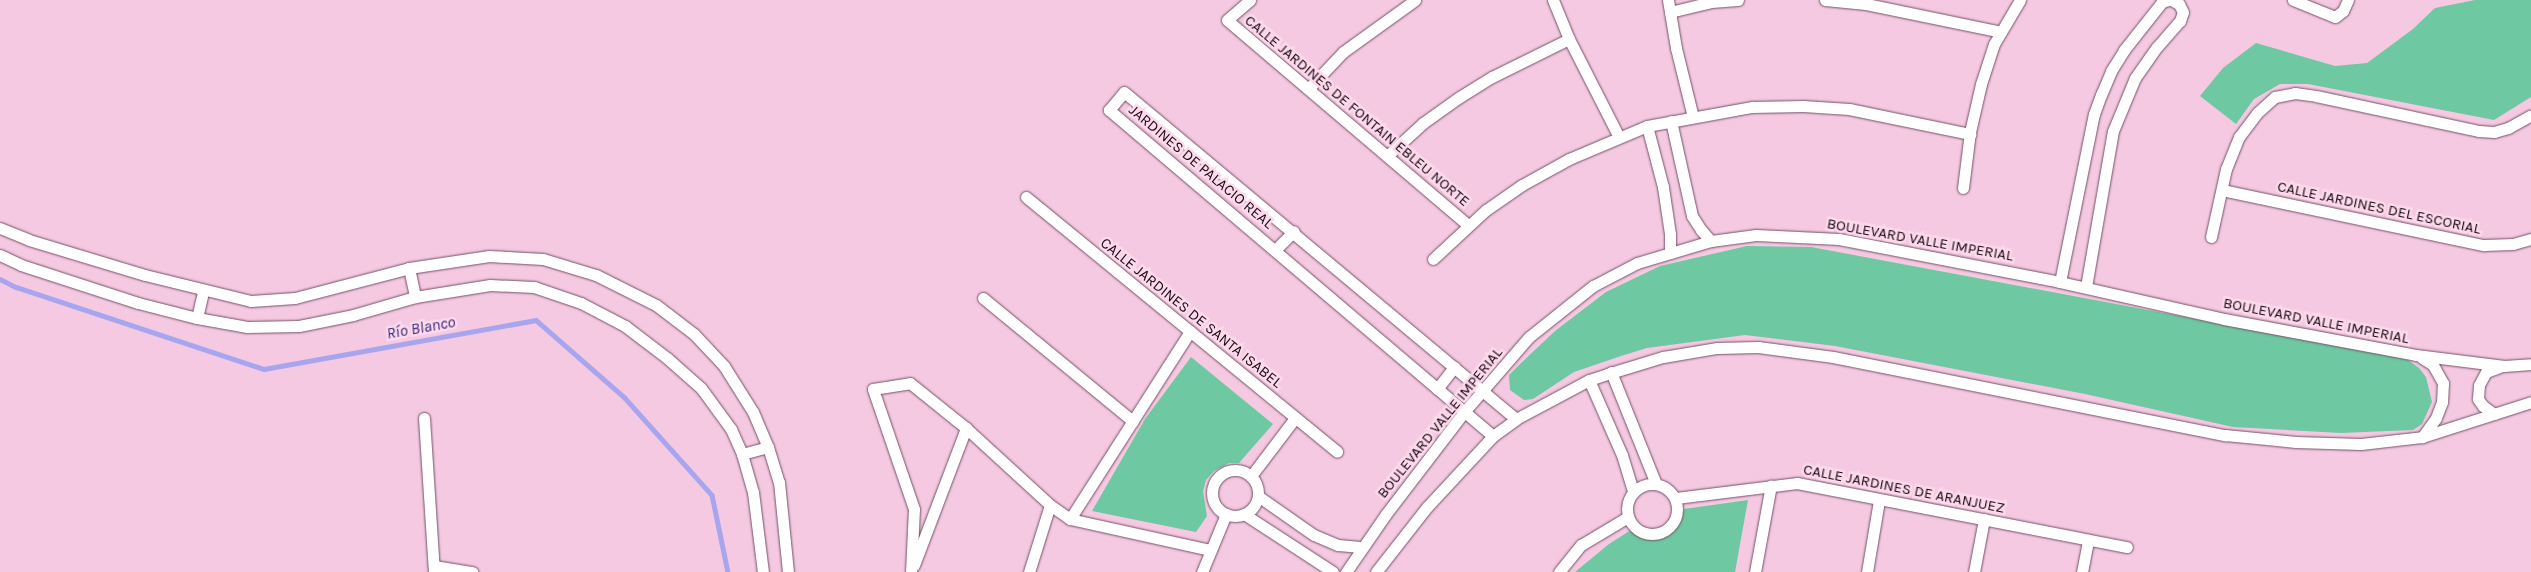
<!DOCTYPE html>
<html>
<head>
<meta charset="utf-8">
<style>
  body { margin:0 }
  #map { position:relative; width:2531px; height:572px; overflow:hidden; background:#f5c9e1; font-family:Karla,sans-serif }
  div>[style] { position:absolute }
  .green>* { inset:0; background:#6ec8a2 }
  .stream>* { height:4.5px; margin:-2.25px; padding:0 2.25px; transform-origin:2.25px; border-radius:2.25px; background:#a6a5ee }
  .roads { filter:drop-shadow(0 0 1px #765166) drop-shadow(0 0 1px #765166) }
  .street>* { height:11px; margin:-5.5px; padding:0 5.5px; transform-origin:5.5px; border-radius:5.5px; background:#fff }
  .street>.ring { margin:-5.5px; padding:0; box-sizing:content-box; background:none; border:11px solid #fff; border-radius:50% }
  span { translate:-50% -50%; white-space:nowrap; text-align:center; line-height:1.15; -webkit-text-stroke:5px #fdd9ec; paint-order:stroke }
  .street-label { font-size:15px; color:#170911 }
  .water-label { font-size:16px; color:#36287c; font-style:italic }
</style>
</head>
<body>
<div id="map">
  <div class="green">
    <i style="clip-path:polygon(2475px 0,2531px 0,2531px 97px,2494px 120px,2308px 84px,2280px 84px,2254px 99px,2236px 124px,2200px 96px,2223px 68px,2256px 43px,2335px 66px,2367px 63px,2413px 29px,2435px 8px)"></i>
    <i style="clip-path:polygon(1747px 246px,1811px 247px,2362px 350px,2408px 360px,2419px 368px,2426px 377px,2432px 402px,2422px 424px,2413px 430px,2341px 433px,2233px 427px,2085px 394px,1835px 346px,1745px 335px,1647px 348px,1621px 356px,1574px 372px,1533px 399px,1524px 400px,1510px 390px,1509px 375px,1519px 365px,1555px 331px,1606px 292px,1660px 266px)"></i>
    <i style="clip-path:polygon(1191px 357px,1273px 424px,1239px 463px,1229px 463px,1214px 471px,1206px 480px,1203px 491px,1207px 516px,1196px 532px,1092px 511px,1145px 419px)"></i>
    <i style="clip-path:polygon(1748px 500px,1735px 572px,1575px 572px,1609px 544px,1631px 530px,1645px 538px,1663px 538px,1675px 529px,1684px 509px)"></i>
  </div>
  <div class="stream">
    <i style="left:0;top:279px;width:18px;rotate:27deg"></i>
    <i style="left:16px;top:287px;width:261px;rotate:18.3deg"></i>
    <i style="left:264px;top:369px;width:276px;rotate:-10.2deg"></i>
    <i style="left:536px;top:320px;width:118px;rotate:41.2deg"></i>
    <i style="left:625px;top:398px;width:130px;rotate:48.1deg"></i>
    <i style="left:712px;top:495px;width:79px;rotate:78.3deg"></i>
  </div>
  <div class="roads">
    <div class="street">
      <i style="left:1250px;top:0;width:30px;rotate:139deg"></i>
      <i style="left:1227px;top:20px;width:316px;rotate:40.4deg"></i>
      <i style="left:1553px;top:0;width:42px;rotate:67.7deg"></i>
      <i style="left:1569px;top:39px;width:110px;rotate:63deg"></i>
      <i style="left:1668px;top:0;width:49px;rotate:80.5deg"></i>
      <i style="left:1676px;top:48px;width:71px;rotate:76.2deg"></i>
      <i style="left:1825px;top:0;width:41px;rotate:5.6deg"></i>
      <i style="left:1866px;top:4px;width:138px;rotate:11.7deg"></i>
      <i style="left:2293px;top:0;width:45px;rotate:22deg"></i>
      <i style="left:2335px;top:17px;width:10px;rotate:-37deg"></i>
      <i style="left:2343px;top:11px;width:12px;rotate:-66deg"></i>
      <i style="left:1670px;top:12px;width:42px;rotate:-13.7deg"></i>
      <i style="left:1711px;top:2px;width:27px;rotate:-4deg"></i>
      <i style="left:1308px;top:89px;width:51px;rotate:-46.6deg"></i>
      <i style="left:1343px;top:52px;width:89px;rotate:-35.8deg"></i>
      <i style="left:1671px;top:121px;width:97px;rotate:77.5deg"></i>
      <i style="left:1692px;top:216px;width:17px;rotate:57deg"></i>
      <i style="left:1701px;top:230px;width:15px;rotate:48deg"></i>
      <i style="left:1647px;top:126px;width:63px;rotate:75.3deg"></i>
      <i style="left:1663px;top:187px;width:48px;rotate:81.5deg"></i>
      <i style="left:1670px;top:234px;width:19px;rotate:90deg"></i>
      <i style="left:1387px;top:156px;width:49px;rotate:-42.5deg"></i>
      <i style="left:1423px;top:123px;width:43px;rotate:-35.5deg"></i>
      <i style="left:1458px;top:98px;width:40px;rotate:-32deg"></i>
      <i style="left:1492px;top:77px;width:86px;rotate:-26.3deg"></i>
      <i style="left:1963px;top:188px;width:56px;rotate:-82.9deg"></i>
      <i style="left:1970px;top:132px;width:49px;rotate:-77.1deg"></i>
      <i style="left:1981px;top:84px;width:42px;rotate:-72deg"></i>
      <i style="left:1994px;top:44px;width:51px;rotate:-59.4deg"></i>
      <i style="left:2222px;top:190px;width:268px;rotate:11.9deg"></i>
      <i style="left:2484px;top:245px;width:29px;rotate:-2deg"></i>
      <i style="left:2513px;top:244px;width:19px;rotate:-16deg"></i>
      <i style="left:1026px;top:197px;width:402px;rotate:39.3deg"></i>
      <i style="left:0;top:228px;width:31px;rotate:22deg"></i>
      <i style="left:29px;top:240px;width:121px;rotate:16.8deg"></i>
      <i style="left:145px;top:275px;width:109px;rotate:13.8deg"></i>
      <i style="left:251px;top:301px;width:44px;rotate:-3.9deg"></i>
      <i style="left:295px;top:298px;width:118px;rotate:-14.7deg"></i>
      <i style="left:409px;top:268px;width:81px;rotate:-8.5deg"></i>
      <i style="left:489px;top:256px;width:54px;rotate:3.2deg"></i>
      <i style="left:543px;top:259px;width:55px;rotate:16.8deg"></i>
      <i style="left:596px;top:275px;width:67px;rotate:26.6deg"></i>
      <i style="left:656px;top:305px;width:48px;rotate:37.3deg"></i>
      <i style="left:694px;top:334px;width:44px;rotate:46.8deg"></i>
      <i style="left:724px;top:366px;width:54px;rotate:57.8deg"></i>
      <i style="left:753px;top:412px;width:38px;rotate:67deg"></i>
      <i style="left:768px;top:447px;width:37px;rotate:73deg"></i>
      <i style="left:779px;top:482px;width:90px;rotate:84.3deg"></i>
      <i style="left:2211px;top:237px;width:70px;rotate:-77.6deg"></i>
      <i style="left:2226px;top:169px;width:35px;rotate:-68deg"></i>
      <i style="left:2239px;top:137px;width:30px;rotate:-53deg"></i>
      <i style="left:2257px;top:113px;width:24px;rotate:-42deg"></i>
      <i style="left:2275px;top:97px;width:20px;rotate:-11deg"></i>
      <i style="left:2295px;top:93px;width:21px;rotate:8deg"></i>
      <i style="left:2316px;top:96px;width:167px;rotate:12.1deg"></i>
      <i style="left:2479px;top:131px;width:15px;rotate:4deg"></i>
      <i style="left:2494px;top:132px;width:15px;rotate:-16deg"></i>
      <i style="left:2508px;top:128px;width:26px;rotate:-29deg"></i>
      <i style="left:1276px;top:249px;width:25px;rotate:-45deg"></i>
      <i style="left:0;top:255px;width:23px;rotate:25deg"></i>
      <i style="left:21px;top:265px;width:123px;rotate:18deg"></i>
      <i style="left:138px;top:303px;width:61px;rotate:14.3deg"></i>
      <i style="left:197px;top:318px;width:51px;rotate:10.2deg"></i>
      <i style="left:247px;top:327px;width:52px;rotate:-1.1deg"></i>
      <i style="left:299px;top:326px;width:55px;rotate:-11.5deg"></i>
      <i style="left:353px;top:315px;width:65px;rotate:-16.2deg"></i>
      <i style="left:415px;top:297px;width:76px;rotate:-9.1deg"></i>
      <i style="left:490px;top:285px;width:44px;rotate:2.6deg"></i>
      <i style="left:534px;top:287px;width:50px;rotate:18.8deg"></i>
      <i style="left:581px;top:303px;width:50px;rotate:27.6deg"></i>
      <i style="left:625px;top:326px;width:53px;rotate:37.3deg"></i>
      <i style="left:667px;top:358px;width:45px;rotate:41.4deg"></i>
      <i style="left:701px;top:388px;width:51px;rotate:53.8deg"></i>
      <i style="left:731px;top:429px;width:27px;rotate:66deg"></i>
      <i style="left:742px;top:454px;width:40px;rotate:74deg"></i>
      <i style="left:753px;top:492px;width:81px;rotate:82.9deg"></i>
      <i style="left:1433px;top:259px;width:72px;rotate:-42.8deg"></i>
      <i style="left:1486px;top:210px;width:44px;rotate:-34.8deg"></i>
      <i style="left:1522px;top:185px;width:54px;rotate:-29deg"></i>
      <i style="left:1569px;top:159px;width:85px;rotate:-22.9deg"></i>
      <i style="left:1647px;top:126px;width:107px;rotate:-10.3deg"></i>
      <i style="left:1752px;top:107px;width:51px;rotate:-1.1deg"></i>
      <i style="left:1803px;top:106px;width:46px;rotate:3.7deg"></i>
      <i style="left:1849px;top:109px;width:124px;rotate:11.7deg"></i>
      <i style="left:409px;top:268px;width:30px;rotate:78deg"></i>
      <i style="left:2060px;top:282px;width:171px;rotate:-78.6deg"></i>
      <i style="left:2094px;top:114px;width:20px;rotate:-70deg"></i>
      <i style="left:2101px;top:95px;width:26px;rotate:-67deg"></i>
      <i style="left:2111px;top:71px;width:25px;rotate:-58deg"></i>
      <i style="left:2124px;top:50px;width:61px;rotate:-51.6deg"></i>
      <i style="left:2162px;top:2px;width:7px;rotate:-16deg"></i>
      <i style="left:2086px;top:287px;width:158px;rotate:-80.2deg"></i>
      <i style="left:2113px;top:131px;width:57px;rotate:-67.5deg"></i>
      <i style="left:2135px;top:78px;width:38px;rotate:-55deg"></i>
      <i style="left:2157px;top:47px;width:35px;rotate:-49deg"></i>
      <i style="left:2180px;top:21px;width:9px;rotate:-72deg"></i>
      <i style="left:2183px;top:12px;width:9px;rotate:-117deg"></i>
      <i style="left:2179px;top:4px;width:9px;rotate:-153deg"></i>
      <i style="left:983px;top:298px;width:194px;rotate:39.4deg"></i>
      <i style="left:197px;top:318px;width:28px;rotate:-77deg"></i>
      <i style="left:2422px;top:358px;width:13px;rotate:32deg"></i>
      <i style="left:2433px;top:365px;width:21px;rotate:61deg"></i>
      <i style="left:2443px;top:383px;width:19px;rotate:93deg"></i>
      <i style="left:2442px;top:402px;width:17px;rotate:111deg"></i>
      <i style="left:2436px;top:418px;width:24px;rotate:126deg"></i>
      <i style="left:1611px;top:372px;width:121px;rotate:68.1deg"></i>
      <i style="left:1589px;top:380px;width:82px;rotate:66.3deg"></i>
      <i style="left:1622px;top:455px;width:39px;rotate:73deg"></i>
      <i style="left:1437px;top:389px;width:28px;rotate:-52deg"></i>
      <i style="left:2494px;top:414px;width:14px;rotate:-144deg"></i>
      <i style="left:2483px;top:406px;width:9px;rotate:-126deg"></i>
      <i style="left:2478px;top:399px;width:14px;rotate:-86deg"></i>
      <i style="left:2479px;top:385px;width:15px;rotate:-62deg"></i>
      <i style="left:2486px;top:372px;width:15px;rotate:-20deg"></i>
      <i style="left:424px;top:418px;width:154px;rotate:86.3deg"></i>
      <i style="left:1493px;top:436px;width:504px;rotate:-139.67deg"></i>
      <i style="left:1109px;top:110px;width:23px;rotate:-50deg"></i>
      <i style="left:1124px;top:92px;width:510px;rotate:39.83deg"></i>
      <i style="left:742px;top:454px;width:27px;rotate:-15deg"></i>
      <i class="ring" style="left:1212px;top:470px;width:35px;height:35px"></i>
      <i style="left:1251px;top:476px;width:73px;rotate:-52.8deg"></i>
      <i class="ring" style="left:1627px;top:484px;width:39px;height:39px"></i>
      <i style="left:1258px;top:496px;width:68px;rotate:34.9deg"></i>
      <i style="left:1314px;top:535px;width:26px;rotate:23deg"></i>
      <i style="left:1338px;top:545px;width:25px;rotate:5deg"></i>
      <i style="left:1676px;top:498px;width:122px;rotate:-7.1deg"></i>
      <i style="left:1797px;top:483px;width:336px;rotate:11deg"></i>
      <i style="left:1244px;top:514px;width:106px;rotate:33.1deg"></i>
      <i style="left:1070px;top:519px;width:223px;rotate:-57.4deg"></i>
      <i style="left:914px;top:565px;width:147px;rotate:-69.2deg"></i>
      <i style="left:434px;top:566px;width:39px;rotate:9deg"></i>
      <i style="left:911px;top:572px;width:63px;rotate:-87.3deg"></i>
      <i style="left:914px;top:509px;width:127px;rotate:-108.9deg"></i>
      <i style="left:873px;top:389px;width:37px;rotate:-9deg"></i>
      <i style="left:910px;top:383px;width:72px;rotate:38.8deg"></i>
      <i style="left:966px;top:428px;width:114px;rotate:42.5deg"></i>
      <i style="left:1050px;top:505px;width:24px;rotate:35deg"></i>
      <i style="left:1070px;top:519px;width:143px;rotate:12.5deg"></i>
      <i style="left:1029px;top:572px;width:70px;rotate:-72.6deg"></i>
      <i style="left:1202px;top:572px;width:63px;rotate:-67.5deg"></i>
      <i style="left:1346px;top:572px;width:70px;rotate:-55.4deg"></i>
      <i style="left:1386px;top:514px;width:128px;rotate:-52.6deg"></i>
      <i style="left:1464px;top:412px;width:99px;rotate:-49.1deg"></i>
      <i style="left:1529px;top:337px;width:82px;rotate:-38.6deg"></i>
      <i style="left:1593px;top:286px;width:50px;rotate:-27.6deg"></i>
      <i style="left:1637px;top:263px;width:77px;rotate:-16.6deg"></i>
      <i style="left:1711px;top:241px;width:45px;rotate:-7.6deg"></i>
      <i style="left:1756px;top:235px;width:83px;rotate:2.8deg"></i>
      <i style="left:1839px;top:239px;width:225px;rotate:11deg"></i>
      <i style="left:2060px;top:282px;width:168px;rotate:12.7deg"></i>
      <i style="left:2224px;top:319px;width:195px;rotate:10.6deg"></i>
      <i style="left:2416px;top:355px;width:89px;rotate:7.1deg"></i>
      <i style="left:2504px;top:366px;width:27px;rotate:-4deg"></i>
      <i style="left:1376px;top:572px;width:83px;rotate:-51.9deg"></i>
      <i style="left:1427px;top:507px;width:97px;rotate:-47.1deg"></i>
      <i style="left:1493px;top:436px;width:29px;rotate:-36deg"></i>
      <i style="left:1516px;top:419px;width:83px;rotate:-28.1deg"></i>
      <i style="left:1589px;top:380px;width:19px;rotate:-18deg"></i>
      <i style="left:1607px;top:374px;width:59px;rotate:-16.9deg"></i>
      <i style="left:1663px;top:357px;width:55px;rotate:-9.5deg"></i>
      <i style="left:1717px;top:348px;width:41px;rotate:-1.4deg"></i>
      <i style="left:1758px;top:347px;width:76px;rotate:7.6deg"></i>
      <i style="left:1833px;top:357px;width:400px;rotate:11.3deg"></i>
      <i style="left:2225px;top:435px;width:71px;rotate:5.6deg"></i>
      <i style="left:2296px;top:442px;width:65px;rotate:1.8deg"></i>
      <i style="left:2361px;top:444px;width:61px;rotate:-6.5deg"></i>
      <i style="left:2422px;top:437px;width:114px;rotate:-17.8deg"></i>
      <i style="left:1559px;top:572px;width:35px;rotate:-51deg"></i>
      <i style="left:1581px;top:545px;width:55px;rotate:-30.8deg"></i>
      <i style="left:1755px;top:572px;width:88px;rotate:-79.6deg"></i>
      <i style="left:1867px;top:572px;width:73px;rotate:-80.5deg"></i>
      <i style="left:1974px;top:572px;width:54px;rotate:-79.3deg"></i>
      <i style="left:2082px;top:572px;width:33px;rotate:-79deg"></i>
    </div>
  </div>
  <div class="street-label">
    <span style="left:1357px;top:111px;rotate:40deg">CALLE JARDINES DE FONTAIN EBLEU NORTE</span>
    <span style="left:1201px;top:167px;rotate:40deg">JARDINES DE PALACIO REAL</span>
    <span style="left:2379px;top:208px;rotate:12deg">CALLE JARDINES DEL ESCORIAL</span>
    <span style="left:1920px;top:240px;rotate:10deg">BOULEVARD VALLE IMPERIAL</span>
    <span style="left:1191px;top:313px;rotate:39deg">CALLE JARDINES DE SANTA ISABEL</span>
    <span style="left:2316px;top:321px;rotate:11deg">BOULEVARD VALLE IMPERIAL</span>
    <span style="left:1440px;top:423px;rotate:-51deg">BOULEVARD VALLE IMPERIAL</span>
    <span style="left:1904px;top:489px;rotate:11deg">CALLE JARDINES DE ARANJUEZ</span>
  </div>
  <div class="water-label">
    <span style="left:421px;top:328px;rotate:-10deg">Río Blanco</span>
  </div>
</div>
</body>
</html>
